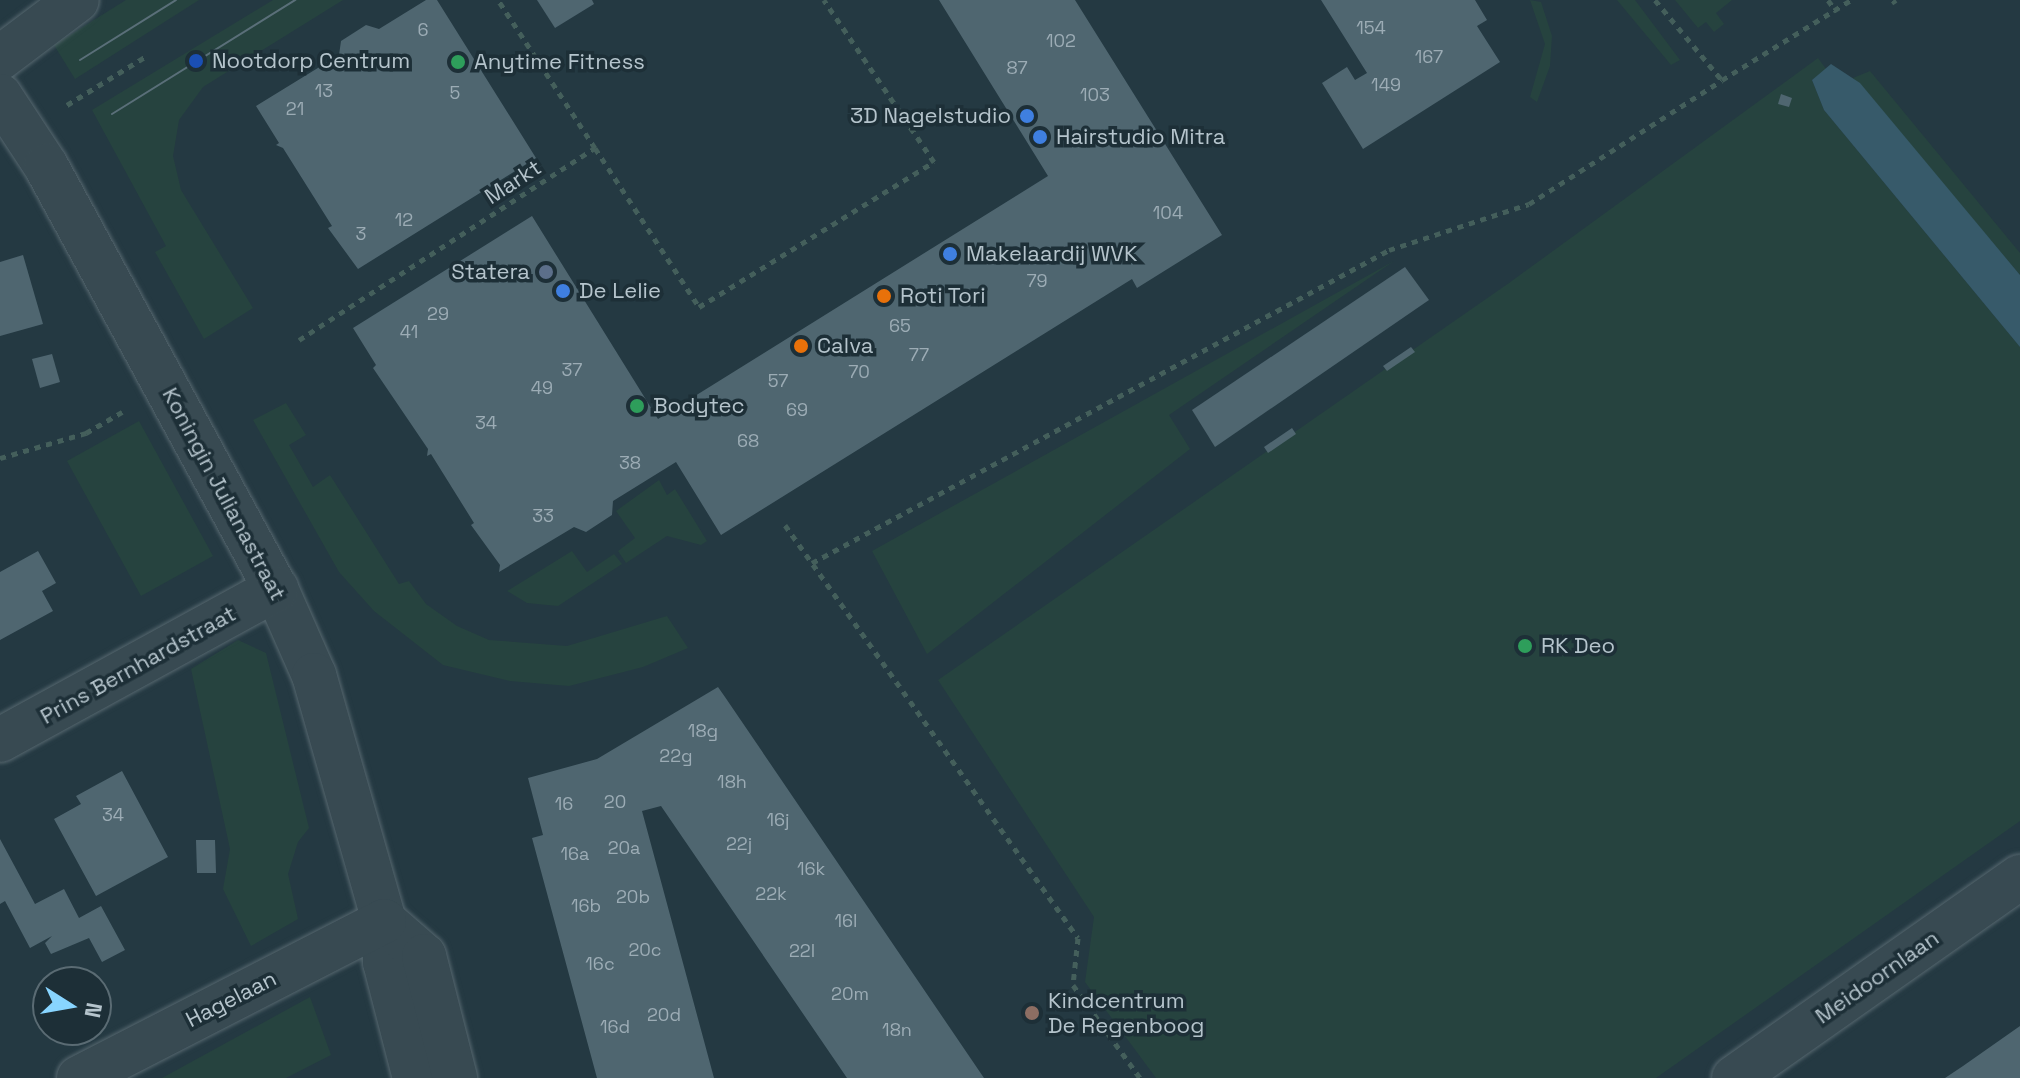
<!DOCTYPE html>
<html>
<head>
<meta charset="utf-8">
<style>
  body { margin:0 }
  #map { position:relative; width:2020px; height:1078px; overflow:hidden; background:#243942; font-family:"Space Grotesk",sans-serif }
  div>[style] { position:absolute }
  .green>* { inset:0; background:#26433f }
  .water>* { inset:0; background:#375a6a }
  .building>* { inset:0; background:#4f6670 }
  .path>* { height:5px; margin-top:-2.5px; transform-origin:0; background:repeating-linear-gradient(90deg,#445f5b 0 6px,transparent 0 12px) }
  .roads { filter:drop-shadow(0 0 2px #56676f) drop-shadow(0 0 2px #56676f) }
  .minor>* { height:44px; margin:-22px; padding:0 22px; transform-origin:22px; border-radius:22px; background:#384a52 }
  .tram>* { height:2px; margin:-1px; padding:0 1px; transform-origin:1px; border-radius:1px; background:#5a6f79 }
  .dots>* { width:22px; height:22px; translate:-50% -50%; box-sizing:border-box; border:4px solid #1d2f37; border-radius:50% }
  span { translate:-50% -50%; white-space:nowrap; text-align:center; line-height:1.15; -webkit-text-stroke:7px #1d2f37; paint-order:stroke }
  .number-label { font-size:18px; color:#9cacb5 }
  .number-label span { -webkit-text-stroke-width:0 }
  .poi-label { font-size:22px; color:#b5c4cc }
  .left { translate:0 -50%; text-align:left }
  .right { translate:-100% -50%; text-align:right }
  .street-label { font-size:22px; color:#b5c4cc }
  .north { position:absolute; left:32px; top:966px; width:80px; height:80px; box-sizing:border-box; background:#1d2f37; border:2px solid #5a6b73; border-radius:50%; rotate:101deg; font-size:22px; font-weight:700; line-height:32px; text-align:center; color:#b5c4cc }
  .north::after { content:''; display:block; margin:auto; width:28px; height:36px; background:#88d5ff; clip-path:polygon(50% 0,100% 100%,50% 72%,0 100%) }
</style>
</head>
<body>
<div id="map">
  <div class="green">
    <i style="clip-path:polygon(126px 0,199px 0,75px 79px,54px 45px)"></i>
    <i style="clip-path:polygon(273px 0,343px 0,203px 87px,179px 120px,173px 156px,181px 190px,253px 308px,204px 339px,155px 252px,166px 246px,92px 110px)"></i>
    <i style="clip-path:polygon(1530px 0,1541px 2px,1552px 36px,1550px 66px,1537px 102px,1530px 97px,1545px 44px)"></i>
    <i style="clip-path:polygon(1617px 0,1635px 0,1680px 60px,1671px 65px)"></i>
    <i style="clip-path:polygon(1675px 0,1732px 0,1716px 13px,1724px 24px,1714px 32px,1706px 22px,1698px 28px)"></i>
    <i style="clip-path:polygon(1818px 58px,1826px 69px,1812px 80px,1824px 110px,2020px 347px,2020px 821px,1656px 1078px,1156px 1078px,1085px 982px,1094px 917px,938px 680px,1509px 283px)"></i>
    <i style="clip-path:polygon(1870px 71px,2020px 253px,2020px 275px,1853px 78px)"></i>
    <i style="clip-path:polygon(1394px 261px,1169px 415px,1190px 449px,927px 654px,872px 551px)"></i>
    <i style="clip-path:polygon(286px 403px,306px 435px,289px 445px,313px 487px,330px 475px,399px 584px,409px 581px,426px 604px,457px 626px,489px 640px,567px 646px,667px 616px,688px 648px,643px 667px,569px 686px,510px 681px,443px 665px,374px 611px,339px 572px,253px 420px)"></i>
    <i style="clip-path:polygon(139px 421px,213px 556px,141px 596px,67px 461px)"></i>
    <i style="clip-path:polygon(659px 480px,667px 495px,675px 489px,707px 541px,701px 545px,667px 536px,626px 563px,618px 551px,635px 538px,616px 511px)"></i>
    <i style="clip-path:polygon(572px 551px,587px 572px,614px 554px,622px 564px,558px 606px,527px 603px,507px 591px)"></i>
    <i style="clip-path:polygon(238px 640px,266px 653px,309px 828px,298px 842px,288px 874px,298px 919px,251px 946px,223px 889px,230px 849px,191px 669px)"></i>
    <i style="clip-path:polygon(310px 997px,331px 1055px,286px 1078px,162px 1078px)"></i>
  </div>
  <div class="water">
    <i style="clip-path:polygon(1831px 64px,1860px 83px,2020px 275px,2020px 347px,1824px 110px,1812px 80px)"></i>
  </div>
  <div class="building">
    <i style="clip-path:polygon(426px 0,437px 0,536px 158px,358px 269px,328px 228px,332px 226px,283px 148px,276px 145px,279px 143px,256px 106px,339px 55px,341px 41px,366px 25px,379px 29px)"></i>
    <i style="clip-path:polygon(537px 0,592px 0,594px 4px,555px 28px)"></i>
    <i style="clip-path:polygon(939px 0,1075px 0,1222px 235px,1137px 288px,1132px 279px,721px 535px,676px 462px,613px 501px,612px 515px,586px 532px,574px 527px,499px 572px,500px 565px,471px 525px,474px 523px,431px 454px,427px 456px,428px 449px,373px 368px,376px 365px,353px 328px,532px 216px,658px 419px,1048px 176px)"></i>
    <i style="clip-path:polygon(1321px 0,1475px 0,1487px 20px,1477px 26px,1500px 62px,1363px 149px,1322px 83px,1347px 67px,1355px 80px,1367px 73px)"></i>
    <i style="clip-path:polygon(1781px 94px,1792px 98px,1789px 107px,1778px 104px)"></i>
    <i style="clip-path:polygon(23px 255px,43px 324px,0 336px,0 262px)"></i>
    <i style="clip-path:polygon(1405px 267px,1429px 300px,1215px 447px,1192px 410px)"></i>
    <i style="clip-path:polygon(1411px 347px,1415px 352px,1387px 371px,1383px 366px)"></i>
    <i style="clip-path:polygon(52px 354px,60px 382px,40px 388px,32px 359px)"></i>
    <i style="clip-path:polygon(1292px 428px,1296px 434px,1268px 453px,1264px 447px)"></i>
    <i style="clip-path:polygon(38px 551px,56px 583px,42px 591px,53px 611px,0 640px,0 572px)"></i>
    <i style="clip-path:polygon(718px 687px,725px 697px,984px 1078px,847px 1078px,661px 806px,642px 811px,714px 1078px,597px 1078px,532px 838px,543px 835px,528px 778px,597px 759px)"></i>
    <i style="clip-path:polygon(122px 771px,168px 857px,96px 896px,54px 819px,81px 804px,76px 796px)"></i>
    <i style="clip-path:polygon(0 839px,35px 904px,64px 889px,79px 918px,101px 906px,125px 950px,102px 962px,89px 938px,51px 954px,45px 943px,52px 936px,30px 948px,5px 901px,0 904px)"></i>
    <i style="clip-path:polygon(196px 840px,215px 840px,216px 873px,197px 873px)"></i>
    <i style="clip-path:polygon(2020px 1026px,2020px 1078px,1945px 1078px,1963px 1066px)"></i>
  </div>
  <div class="path">
    <i style="left:1655px;top:0;width:104px;rotate:50.1deg"></i>
    <i style="left:1722px;top:80px;width:152px;rotate:-31.8deg"></i>
    <i style="left:1828px;top:0;width:14px;rotate:54deg"></i>
    <i style="left:1893px;top:0;width:4px;rotate:56deg"></i>
    <i style="left:67px;top:105px;width:95px;rotate:-31.7deg"></i>
    <i style="left:595px;top:148px;width:190px;rotate:56.8deg"></i>
    <i style="left:699px;top:307px;width:276px;rotate:-31.7deg"></i>
    <i style="left:934px;top:162px;width:196px;rotate:-124.2deg"></i>
    <i style="left:299px;top:340px;width:353px;rotate:-33deg"></i>
    <i style="left:595px;top:148px;width:177px;rotate:-123.2deg"></i>
    <i style="left:0;top:458px;width:90px;rotate:-16.2deg"></i>
    <i style="left:86px;top:433px;width:42px;rotate:-30.3deg"></i>
    <i style="left:785px;top:525px;width:506px;rotate:54.65deg"></i>
    <i style="left:1078px;top:938px;width:47px;rotate:96.1deg"></i>
    <i style="left:1073px;top:985px;width:115px;rotate:54.2deg"></i>
    <i style="left:812px;top:563px;width:656px;rotate:-28.48deg"></i>
    <i style="left:1389px;top:250px;width:147px;rotate:-18.2deg"></i>
    <i style="left:1529px;top:204px;width:229px;rotate:-32.7deg"></i>
  </div>
  <div class="roads">
    <div class="minor">
      <i style="left:0;top:58px;width:96px;rotate:-37deg"></i>
      <i style="left:0;top:96px;width:84px;rotate:56.7deg"></i>
      <i style="left:46px;top:166px;width:481px;rotate:61.5deg"></i>
      <i style="left:276px;top:589px;width:94px;rotate:66.2deg"></i>
      <i style="left:314px;top:675px;width:256px;rotate:74.1deg"></i>
      <i style="left:384px;top:921px;width:41px;rotate:88.6deg"></i>
      <i style="left:385px;top:962px;width:120px;rotate:75.5deg"></i>
      <i style="left:0;top:740px;width:315px;rotate:-28.7deg"></i>
      <i style="left:384px;top:921px;width:53px;rotate:41.2deg"></i>
      <i style="left:424px;top:956px;width:126px;rotate:75.7deg"></i>
      <i style="left:79px;top:1078px;width:343px;rotate:-27.2deg"></i>
      <i style="left:1734px;top:1078px;width:350px;rotate:-35.1deg"></i>
    </div>
  </div>
  <div class="tram">
    <i style="left:80px;top:60px;width:113px;rotate:-32deg"></i>
    <i style="left:112px;top:114px;width:216px;rotate:-31.9deg"></i>
  </div>
  <div class="dots">
    <i style="left:196px;top:61px;background:#1a4fb4"></i>
    <i style="left:458px;top:62px;background:#2e9e5b"></i>
    <i style="left:1027px;top:116px;background:#3f7fe0"></i>
    <i style="left:1040px;top:137px;background:#3f7fe0"></i>
    <i style="left:950px;top:254px;background:#3f7fe0"></i>
    <i style="left:546px;top:272px;background:#5c6f8a"></i>
    <i style="left:563px;top:291px;background:#3f7fe0"></i>
    <i style="left:884px;top:296px;background:#e8710a"></i>
    <i style="left:801px;top:346px;background:#e8710a"></i>
    <i style="left:637px;top:406px;background:#2e9e5b"></i>
    <i style="left:1525px;top:646px;background:#2e9e5b"></i>
    <i style="left:1032px;top:1013px;background:#8d6e63"></i>
  </div>
  <div class="number-label">
    <span style="left:1371px;top:28px">154</span>
    <span style="left:423px;top:30px">6</span>
    <span style="left:1061px;top:41px">102</span>
    <span style="left:1429px;top:57px">167</span>
    <span style="left:1017px;top:68px">87</span>
    <span style="left:1386px;top:85px">149</span>
    <span style="left:324px;top:91px">13</span>
    <span style="left:455px;top:93px">5</span>
    <span style="left:1095px;top:95px">103</span>
    <span style="left:295px;top:109px">21</span>
    <span style="left:1168px;top:213px">104</span>
    <span style="left:404px;top:220px">12</span>
    <span style="left:361px;top:234px">3</span>
    <span style="left:1037px;top:281px">79</span>
    <span style="left:438px;top:314px">29</span>
    <span style="left:900px;top:326px">65</span>
    <span style="left:409px;top:332px">41</span>
    <span style="left:919px;top:355px">77</span>
    <span style="left:572px;top:370px">37</span>
    <span style="left:859px;top:372px">70</span>
    <span style="left:778px;top:381px">57</span>
    <span style="left:542px;top:388px">49</span>
    <span style="left:797px;top:410px">69</span>
    <span style="left:486px;top:423px">34</span>
    <span style="left:748px;top:441px">68</span>
    <span style="left:630px;top:463px">38</span>
    <span style="left:543px;top:516px">33</span>
    <span style="left:703px;top:731px">18g</span>
    <span style="left:676px;top:756px">22g</span>
    <span style="left:732px;top:782px">18h</span>
    <span style="left:615px;top:802px">20</span>
    <span style="left:564px;top:804px">16</span>
    <span style="left:113px;top:815px">34</span>
    <span style="left:778px;top:820px">16j</span>
    <span style="left:739px;top:844px">22j</span>
    <span style="left:624px;top:848px">20a</span>
    <span style="left:575px;top:854px">16a</span>
    <span style="left:811px;top:869px">16k</span>
    <span style="left:771px;top:894px">22k</span>
    <span style="left:633px;top:897px">20b</span>
    <span style="left:586px;top:906px">16b</span>
    <span style="left:846px;top:921px">16l</span>
    <span style="left:645px;top:950px">20c</span>
    <span style="left:802px;top:951px">22l</span>
    <span style="left:600px;top:964px">16c</span>
    <span style="left:850px;top:994px">20m</span>
    <span style="left:664px;top:1015px">20d</span>
    <span style="left:615px;top:1027px">16d</span>
    <span style="left:897px;top:1030px">18n</span>
  </div>
  <div class="poi-label">
    <span class="left" style="left:212px;top:61px">Nootdorp Centrum</span>
    <span class="left" style="left:474px;top:62px">Anytime Fitness</span>
    <span class="right" style="left:1011px;top:116px">3D Nagelstudio</span>
    <span class="left" style="left:1056px;top:137px">Hairstudio Mitra</span>
    <span class="left" style="left:966px;top:254px">Makelaardij WVK</span>
    <span class="right" style="left:530px;top:272px">Statera</span>
    <span class="left" style="left:579px;top:291px">De Lelie</span>
    <span class="left" style="left:900px;top:296px">Roti Tori</span>
    <span class="left" style="left:817px;top:346px">Calva</span>
    <span class="left" style="left:653px;top:406px">Bodytec</span>
    <span class="left" style="left:1541px;top:646px">RK Deo</span>
    <span class="left" style="left:1048px;top:1013px">Kindcentrum<br>De Regenboog</span>
  </div>
  <div class="street-label">
    <span style="left:513px;top:182px;rotate:-33deg">Markt</span>
    <span style="left:224px;top:494px;rotate:62deg">Koningin Julianastraat</span>
    <span style="left:138px;top:665px;rotate:-29deg">Prins Bernhardstraat</span>
    <span style="left:1877px;top:977px;rotate:-35deg">Meidoornlaan</span>
    <span style="left:231px;top:999px;rotate:-27deg">Hagelaan</span>
  </div>
  <div class="north">N</div>
</div>
</body>
</html>
